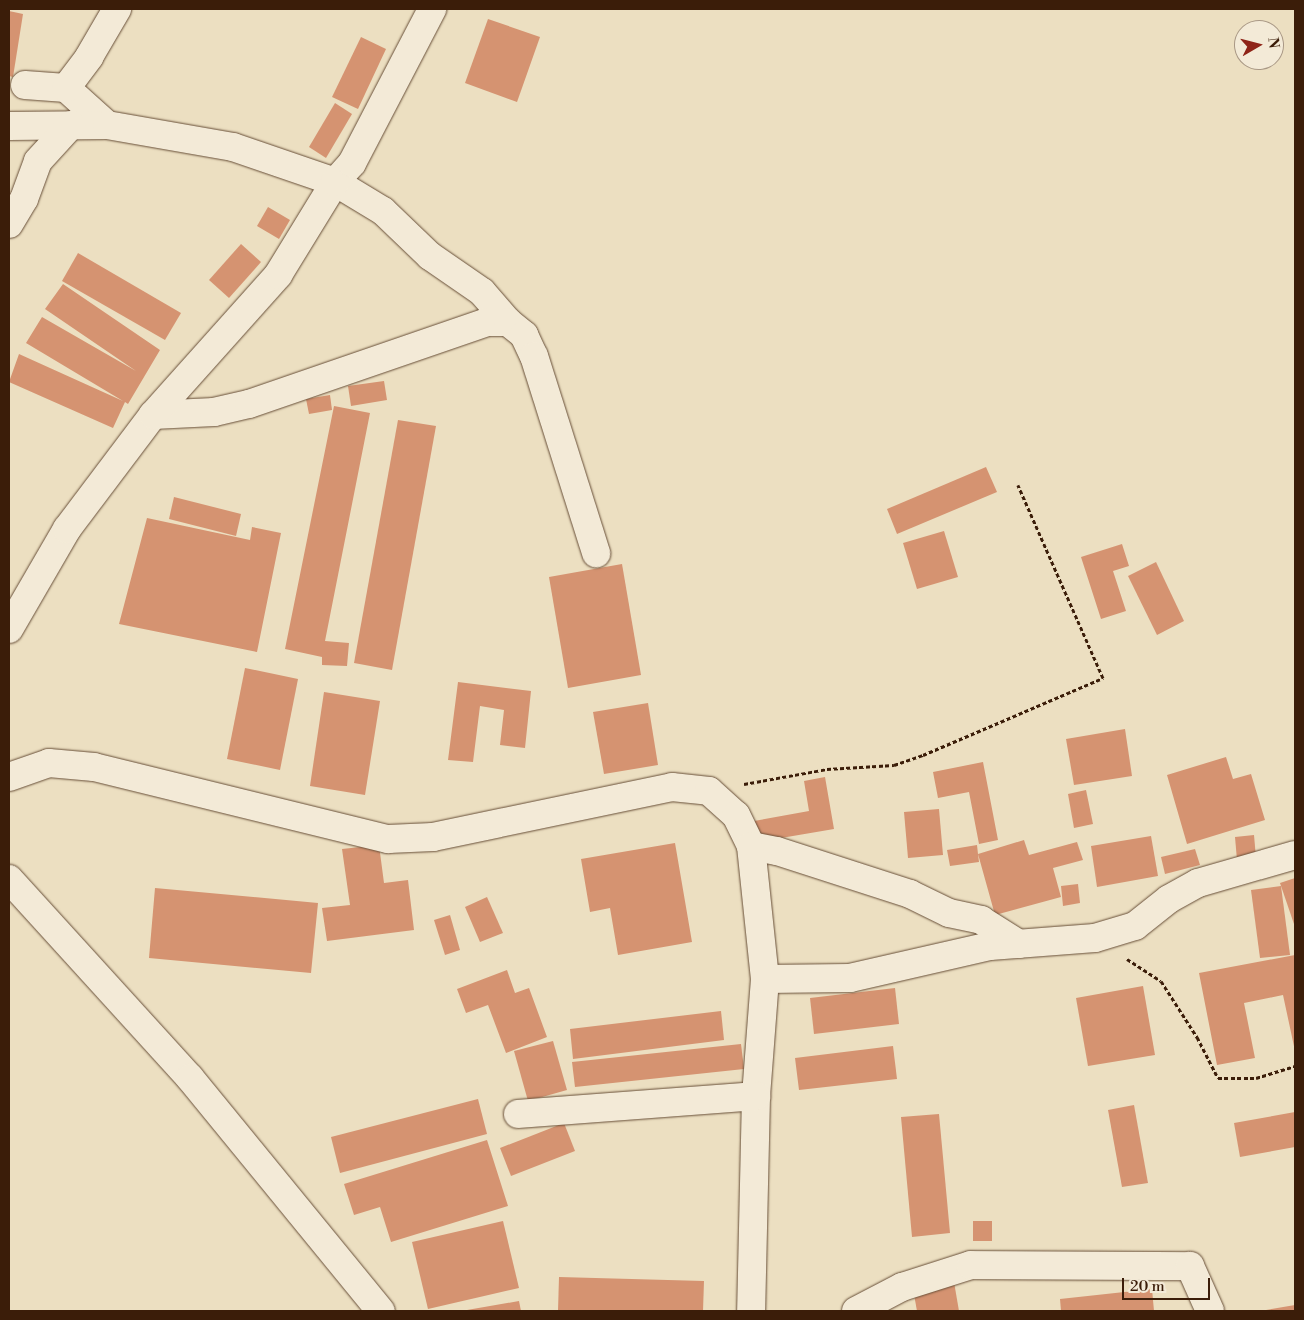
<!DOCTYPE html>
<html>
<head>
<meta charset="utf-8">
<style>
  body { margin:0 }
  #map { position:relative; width:1304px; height:1320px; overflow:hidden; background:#ecdfc1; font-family:"Libre Bodoni",serif }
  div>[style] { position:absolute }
  .building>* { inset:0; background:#d59371 }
  .path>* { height:3px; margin-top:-1.5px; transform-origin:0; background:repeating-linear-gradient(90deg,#3b1d09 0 4px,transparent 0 6.5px) }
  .roads { filter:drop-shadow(0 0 1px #674e37) drop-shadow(0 0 1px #674e37) }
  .minor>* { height:28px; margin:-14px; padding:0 14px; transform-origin:14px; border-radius:14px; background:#f3ead7 }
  span { translate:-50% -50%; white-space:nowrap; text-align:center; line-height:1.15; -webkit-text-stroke:4px #f3ead7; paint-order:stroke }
  .frame { position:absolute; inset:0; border:10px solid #3b1d09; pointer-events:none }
  .north { position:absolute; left:1234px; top:20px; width:50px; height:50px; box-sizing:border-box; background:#f3ead7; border:1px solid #a99885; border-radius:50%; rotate:82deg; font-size:14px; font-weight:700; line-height:20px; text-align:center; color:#3b1d09 }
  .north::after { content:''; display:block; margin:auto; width:18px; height:22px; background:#8f2418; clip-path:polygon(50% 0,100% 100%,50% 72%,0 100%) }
  .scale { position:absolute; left:1122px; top:1278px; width:88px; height:22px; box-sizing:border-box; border:2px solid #3b1d09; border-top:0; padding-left:6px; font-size:15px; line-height:18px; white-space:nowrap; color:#3b1d09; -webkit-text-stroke:4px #f3ead7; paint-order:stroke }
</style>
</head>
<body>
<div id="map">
  <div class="building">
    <i style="clip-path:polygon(9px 11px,23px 14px,13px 77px,9px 76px)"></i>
    <i style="clip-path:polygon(488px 19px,540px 37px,517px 102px,465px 83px)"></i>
    <i style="clip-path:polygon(361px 37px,386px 49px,358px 109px,332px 97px)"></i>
    <i style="clip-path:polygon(335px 103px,352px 114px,326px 158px,309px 147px)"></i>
    <i style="clip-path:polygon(268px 207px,290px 220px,279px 239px,257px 226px)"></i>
    <i style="clip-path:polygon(241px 244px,261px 262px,229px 298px,209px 280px)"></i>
    <i style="clip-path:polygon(78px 253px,181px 313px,165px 340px,62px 281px)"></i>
    <i style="clip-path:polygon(63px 284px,160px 350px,128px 404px,125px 402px,113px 428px,9px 382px,19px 354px,123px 401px,26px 343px,42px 317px,136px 371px,45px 309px)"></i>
    <i style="clip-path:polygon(384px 381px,387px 400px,351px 406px,348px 386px)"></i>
    <i style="clip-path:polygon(330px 395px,332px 410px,309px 414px,306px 399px)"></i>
    <i style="clip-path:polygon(334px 406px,370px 413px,325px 641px,349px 643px,347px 666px,322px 665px,322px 657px,285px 649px)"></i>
    <i style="clip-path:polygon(398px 420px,436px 426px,392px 670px,354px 663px)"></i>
    <i style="clip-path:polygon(986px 467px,997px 492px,897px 534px,887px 509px)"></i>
    <i style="clip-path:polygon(174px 497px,241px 514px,236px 536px,169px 519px)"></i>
    <i style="clip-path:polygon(147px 518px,250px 540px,252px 527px,281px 533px,257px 652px,119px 624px)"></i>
    <i style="clip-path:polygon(944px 531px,958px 577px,917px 589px,903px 543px)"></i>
    <i style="clip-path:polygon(1122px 544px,1129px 566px,1113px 571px,1126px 611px,1101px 619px,1081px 557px)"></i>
    <i style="clip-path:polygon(1156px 562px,1184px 621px,1157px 635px,1128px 576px)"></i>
    <i style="clip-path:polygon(622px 564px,641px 675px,568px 688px,549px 577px)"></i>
    <i style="clip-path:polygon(245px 668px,298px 679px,280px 770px,227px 759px)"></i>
    <i style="clip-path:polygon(458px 682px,531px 691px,525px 748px,500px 745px,504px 710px,480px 706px,473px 762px,448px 760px)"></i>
    <i style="clip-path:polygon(324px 692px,380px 701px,365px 795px,310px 786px)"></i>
    <i style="clip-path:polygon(648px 703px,658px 765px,604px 774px,593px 712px)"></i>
    <i style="clip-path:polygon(1125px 729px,1132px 776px,1074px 785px,1066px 739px)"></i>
    <i style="clip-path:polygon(1226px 757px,1233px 779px,1251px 774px,1265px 820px,1187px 844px,1167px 775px)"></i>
    <i style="clip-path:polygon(983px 762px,998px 840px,979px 844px,969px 792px,938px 798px,933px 772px)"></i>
    <i style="clip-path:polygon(825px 777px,834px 829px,758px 842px,754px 821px,809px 811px,804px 781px)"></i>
    <i style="clip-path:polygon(1086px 790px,1093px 824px,1074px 828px,1068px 794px)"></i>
    <i style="clip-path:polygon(939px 809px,943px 855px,908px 858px,904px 812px)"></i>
    <i style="clip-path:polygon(1254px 835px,1256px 858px,1237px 860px,1235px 837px)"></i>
    <i style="clip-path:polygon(1151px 836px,1158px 876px,1097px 887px,1091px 846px)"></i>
    <i style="clip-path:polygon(1024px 840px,1029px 855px,1077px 842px,1083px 860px,1053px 868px,1061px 897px,995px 915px,978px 854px,979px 862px,950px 866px,947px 850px,977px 845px,978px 854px)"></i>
    <i style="clip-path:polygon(675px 843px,692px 942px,618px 955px,610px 908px,590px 912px,581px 859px)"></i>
    <i style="clip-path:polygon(379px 845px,384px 883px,408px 880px,414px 930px,327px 941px,322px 908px,350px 905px,342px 849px)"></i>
    <i style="clip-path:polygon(1195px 849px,1200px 865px,1165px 874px,1161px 857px)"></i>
    <i style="clip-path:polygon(1295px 878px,1295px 927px,1280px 883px)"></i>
    <i style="clip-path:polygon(1078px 884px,1080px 903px,1063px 906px,1061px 886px)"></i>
    <i style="clip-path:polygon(1281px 886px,1290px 955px,1260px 958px,1251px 890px)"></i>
    <i style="clip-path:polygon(155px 888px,318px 903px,311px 973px,149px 958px)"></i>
    <i style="clip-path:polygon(487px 897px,503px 933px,480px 942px,465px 907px)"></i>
    <i style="clip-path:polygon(450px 915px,460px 950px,445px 955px,434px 920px)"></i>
    <i style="clip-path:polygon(1295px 955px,1295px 1051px,1283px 995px,1244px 1003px,1255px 1058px,1217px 1065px,1199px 973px)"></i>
    <i style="clip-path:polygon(507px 970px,515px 993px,529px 988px,547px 1037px,506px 1053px,488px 1005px,466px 1013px,457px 989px)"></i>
    <i style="clip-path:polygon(1143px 986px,1155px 1055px,1088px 1066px,1076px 998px)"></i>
    <i style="clip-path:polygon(895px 988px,899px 1024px,814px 1034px,810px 998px)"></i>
    <i style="clip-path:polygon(721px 1011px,724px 1040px,573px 1059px,570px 1029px)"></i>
    <i style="clip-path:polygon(553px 1041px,567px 1090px,528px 1101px,514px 1051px)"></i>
    <i style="clip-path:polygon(741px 1044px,744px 1069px,575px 1087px,572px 1062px)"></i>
    <i style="clip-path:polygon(893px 1046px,897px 1079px,799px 1090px,795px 1058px)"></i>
    <i style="clip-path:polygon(478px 1099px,487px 1134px,340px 1173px,331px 1137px)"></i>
    <i style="clip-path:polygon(1134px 1105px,1148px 1183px,1122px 1187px,1108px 1110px)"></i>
    <i style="clip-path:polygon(1295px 1112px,1295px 1147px,1240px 1157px,1234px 1123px)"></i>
    <i style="clip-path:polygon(939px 1114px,950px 1233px,912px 1237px,901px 1117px)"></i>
    <i style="clip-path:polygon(564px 1123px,575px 1151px,511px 1176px,500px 1148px)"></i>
    <i style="clip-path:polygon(487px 1140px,508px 1206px,391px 1242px,380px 1207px,354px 1215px,344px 1184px)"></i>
    <i style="clip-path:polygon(503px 1221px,519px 1288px,428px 1309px,412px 1242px)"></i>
    <i style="clip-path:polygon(973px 1221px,992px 1221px,992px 1241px,973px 1241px)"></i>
    <i style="clip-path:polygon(559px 1277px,704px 1281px,703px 1311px,558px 1311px)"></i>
    <i style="clip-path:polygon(954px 1282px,959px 1311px,917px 1311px,913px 1289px)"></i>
    <i style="clip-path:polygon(1152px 1289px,1154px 1311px,1061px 1311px,1060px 1299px)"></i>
    <i style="clip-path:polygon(519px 1301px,521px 1311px,467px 1311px,467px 1310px)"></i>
    <i style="clip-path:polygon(1295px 1305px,1295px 1311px,1266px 1311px,1266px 1310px)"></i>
  </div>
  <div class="path">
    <i style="left:744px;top:784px;width:84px;rotate:-10.2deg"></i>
    <i style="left:827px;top:769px;width:67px;rotate:-3.4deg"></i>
    <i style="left:894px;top:765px;width:31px;rotate:-19deg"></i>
    <i style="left:923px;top:755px;width:196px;rotate:-23.2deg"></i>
    <i style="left:1103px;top:678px;width:211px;rotate:-113.8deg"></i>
    <i style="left:1127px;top:959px;width:40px;rotate:32.9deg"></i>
    <i style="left:1161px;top:981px;width:67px;rotate:57.3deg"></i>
    <i style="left:1197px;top:1037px;width:46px;rotate:62.9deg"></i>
    <i style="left:1218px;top:1078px;width:38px"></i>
    <i style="left:1256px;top:1078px;width:41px;rotate:-17.1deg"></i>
  </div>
  <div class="roads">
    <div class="minor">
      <i style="left:25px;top:85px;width:41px;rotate:4.2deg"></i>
      <i style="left:107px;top:125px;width:55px;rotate:-137.9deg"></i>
      <i style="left:66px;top:88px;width:39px;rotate:-53deg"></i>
      <i style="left:89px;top:57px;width:56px;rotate:-59.7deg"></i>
      <i style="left:9px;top:126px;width:98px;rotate:-0.6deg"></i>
      <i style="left:107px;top:125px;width:128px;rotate:9.9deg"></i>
      <i style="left:233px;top:147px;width:108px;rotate:18.9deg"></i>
      <i style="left:335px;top:182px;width:56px;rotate:31.1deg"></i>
      <i style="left:383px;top:211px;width:65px;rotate:43.8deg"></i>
      <i style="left:430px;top:256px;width:63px;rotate:34.7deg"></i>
      <i style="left:482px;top:292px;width:40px;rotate:49deg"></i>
      <i style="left:9px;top:224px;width:29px;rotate:-59deg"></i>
      <i style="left:24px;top:199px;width:40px;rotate:-69.8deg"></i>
      <i style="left:38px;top:161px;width:49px;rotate:-47.5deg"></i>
      <i style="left:153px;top:415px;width:61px;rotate:-2.8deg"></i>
      <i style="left:214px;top:412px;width:36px;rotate:-13deg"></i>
      <i style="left:249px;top:404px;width:252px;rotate:-19deg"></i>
      <i style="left:487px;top:322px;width:21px"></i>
      <i style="left:508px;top:322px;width:21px;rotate:39deg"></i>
      <i style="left:524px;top:335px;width:23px;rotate:65deg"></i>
      <i style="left:534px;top:356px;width:207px;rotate:72.5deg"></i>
      <i style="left:9px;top:629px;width:116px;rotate:-59.9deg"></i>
      <i style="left:67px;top:529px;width:143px;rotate:-53deg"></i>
      <i style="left:153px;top:415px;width:188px;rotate:-48.2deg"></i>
      <i style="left:278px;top:275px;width:109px;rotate:-58.5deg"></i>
      <i style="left:335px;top:182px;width:25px;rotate:-48deg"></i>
      <i style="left:352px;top:163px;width:174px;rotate:-62.5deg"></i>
      <i style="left:9px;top:777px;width:42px;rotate:-19.3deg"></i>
      <i style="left:49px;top:763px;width:45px;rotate:5.1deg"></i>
      <i style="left:94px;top:767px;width:303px;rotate:13.8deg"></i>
      <i style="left:388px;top:839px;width:45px;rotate:-2.5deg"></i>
      <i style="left:433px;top:837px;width:244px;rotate:-11.8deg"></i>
      <i style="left:672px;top:787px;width:37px;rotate:6deg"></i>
      <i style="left:709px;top:791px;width:36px;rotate:42deg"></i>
      <i style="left:736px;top:815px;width:34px;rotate:64deg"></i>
      <i style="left:751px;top:846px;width:134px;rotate:84deg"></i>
      <i style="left:765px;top:979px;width:117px;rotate:94.4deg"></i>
      <i style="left:756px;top:1096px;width:215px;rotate:91.3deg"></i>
      <i style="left:751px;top:846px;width:26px;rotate:11deg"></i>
      <i style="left:777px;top:851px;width:140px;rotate:17.9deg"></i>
      <i style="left:910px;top:894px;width:43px;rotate:26deg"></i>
      <i style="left:949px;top:913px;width:33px;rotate:12deg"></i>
      <i style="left:981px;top:920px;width:45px;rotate:32.3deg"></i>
      <i style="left:9px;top:879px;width:269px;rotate:47.7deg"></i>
      <i style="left:190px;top:1078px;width:301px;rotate:50.7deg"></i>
      <i style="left:765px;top:979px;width:85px;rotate:-0.7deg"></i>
      <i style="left:850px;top:978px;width:144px;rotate:-12.9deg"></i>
      <i style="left:990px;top:946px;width:105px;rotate:-4.4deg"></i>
      <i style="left:1095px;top:938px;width:42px;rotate:-16.7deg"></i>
      <i style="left:1135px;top:926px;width:43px;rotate:-38.5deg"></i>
      <i style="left:1169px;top:899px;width:33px;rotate:-29deg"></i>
      <i style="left:1198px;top:883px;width:101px;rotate:-16.1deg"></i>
      <i style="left:518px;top:1114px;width:239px;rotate:-4.3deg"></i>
      <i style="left:856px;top:1311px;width:52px;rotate:-27.6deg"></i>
      <i style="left:902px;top:1287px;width:72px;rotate:-17.7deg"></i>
      <i style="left:971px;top:1265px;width:219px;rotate:0.3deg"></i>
      <i style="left:1190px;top:1266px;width:49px;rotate:66deg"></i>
    </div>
  </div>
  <div class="frame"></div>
  <div class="north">N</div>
  <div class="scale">20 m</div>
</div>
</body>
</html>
